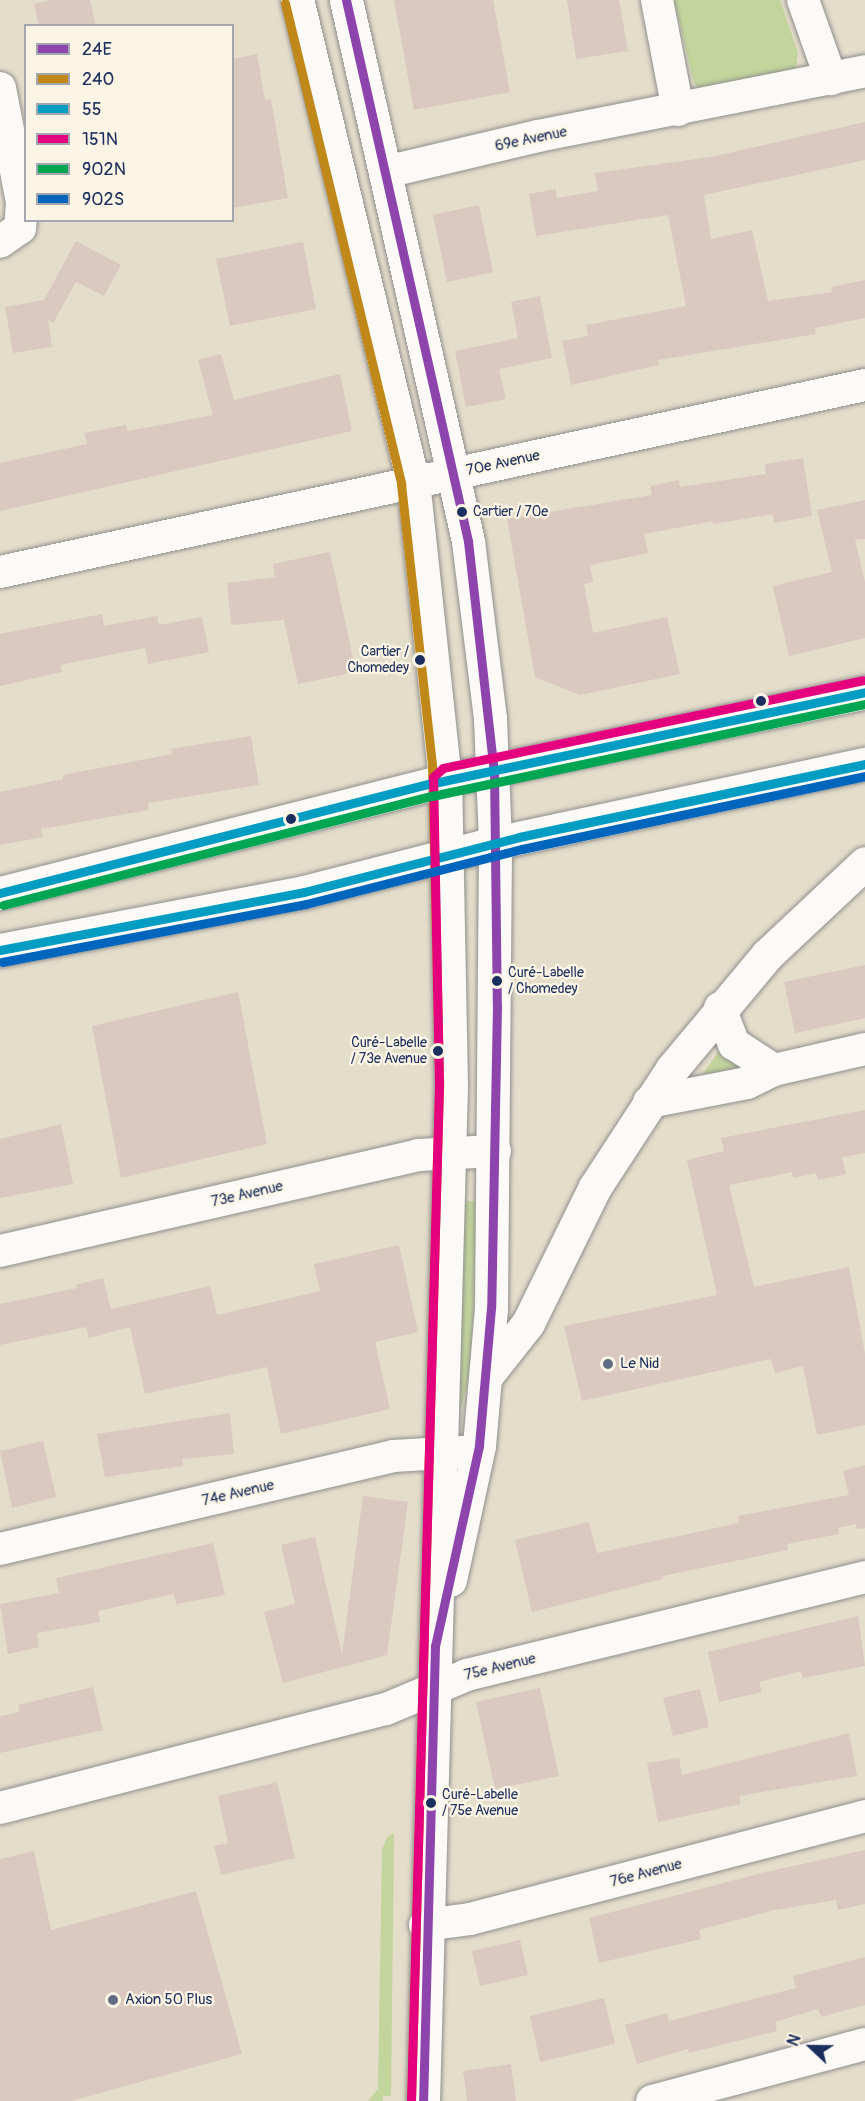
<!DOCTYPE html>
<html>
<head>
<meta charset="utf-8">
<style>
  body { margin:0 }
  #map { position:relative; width:865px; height:2101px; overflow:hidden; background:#e4ddca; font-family:Pangolin,sans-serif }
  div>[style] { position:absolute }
  .green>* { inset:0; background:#c3d49c }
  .building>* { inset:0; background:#dac9be }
  .roads { filter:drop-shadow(0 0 2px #908f8e) drop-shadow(0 0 2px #908f8e) }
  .minor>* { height:32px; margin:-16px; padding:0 16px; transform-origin:16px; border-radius:16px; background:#fbfaf7 }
  .tertiary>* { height:33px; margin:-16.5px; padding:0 16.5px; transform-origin:16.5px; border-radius:16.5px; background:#fbfaf7 }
  .primary>* { height:33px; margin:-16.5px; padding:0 16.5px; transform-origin:16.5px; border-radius:16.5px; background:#fbfaf7 }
  .bus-1>* { height:9px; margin:-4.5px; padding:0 4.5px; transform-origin:4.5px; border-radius:4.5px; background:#8e44ad }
  .bus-2>* { height:9px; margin:-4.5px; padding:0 4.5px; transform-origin:4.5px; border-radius:4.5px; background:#c08818 }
  .bus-3>* { height:9px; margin:-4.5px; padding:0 4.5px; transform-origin:4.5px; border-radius:4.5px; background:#039dc3 }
  .bus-4>* { height:9px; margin:-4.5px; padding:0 4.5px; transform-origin:4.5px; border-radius:4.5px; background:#e5007d }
  .bus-5>* { height:9px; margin:-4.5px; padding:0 4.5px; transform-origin:4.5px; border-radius:4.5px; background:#00a651 }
  .bus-6>* { height:9px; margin:-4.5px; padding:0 4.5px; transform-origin:4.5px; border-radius:4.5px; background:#0065bd }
  .dots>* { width:16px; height:16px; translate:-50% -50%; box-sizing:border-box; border:3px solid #fcf5e5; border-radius:50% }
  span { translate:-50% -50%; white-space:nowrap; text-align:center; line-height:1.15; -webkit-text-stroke:4.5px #fcf5e5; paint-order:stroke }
  .bus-label { font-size:14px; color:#1b2f5e }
  .left { translate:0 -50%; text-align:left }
  .right { translate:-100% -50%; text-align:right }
  .street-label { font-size:15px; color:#1b2f5e }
  .poi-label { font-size:15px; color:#1b2f5e }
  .legend { position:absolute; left:24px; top:24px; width:210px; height:198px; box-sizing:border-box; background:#fcf5e5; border:2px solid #a2a6af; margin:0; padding:8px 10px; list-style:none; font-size:18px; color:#1b2f5e }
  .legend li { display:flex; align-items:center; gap:12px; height:30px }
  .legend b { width:30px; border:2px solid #a2a6af }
  .north { position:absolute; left:781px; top:2017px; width:60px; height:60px; -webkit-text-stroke:4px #fcf5e5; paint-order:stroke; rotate:292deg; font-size:16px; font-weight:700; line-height:24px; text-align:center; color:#1b2f5e }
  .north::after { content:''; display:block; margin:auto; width:21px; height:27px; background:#1b2f5e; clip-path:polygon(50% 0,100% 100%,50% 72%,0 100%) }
</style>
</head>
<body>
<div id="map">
  <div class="green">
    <i style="clip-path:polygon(674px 0,780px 0,798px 53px,795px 75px,703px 94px,694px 83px)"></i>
    <i style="clip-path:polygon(721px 1048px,740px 1066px,739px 1072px,698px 1081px)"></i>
    <i style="clip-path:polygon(464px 1201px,477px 1201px,471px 1370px,461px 1408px,455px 1408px)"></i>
    <i style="clip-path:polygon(394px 1833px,391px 2096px,383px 2096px,383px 2101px,368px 2101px,378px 2089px,382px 1850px,387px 1837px)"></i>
  </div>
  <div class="building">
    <i style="clip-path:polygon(51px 0,90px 0,96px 26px,39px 26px,34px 4px)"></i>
    <i style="clip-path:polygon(394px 0,493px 0,510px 92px,414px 110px)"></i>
    <i style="clip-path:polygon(567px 0,619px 0,628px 51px,576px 59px)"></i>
    <i style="clip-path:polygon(257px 54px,265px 100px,271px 99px,288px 198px,232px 208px,232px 59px)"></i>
    <i style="clip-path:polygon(865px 122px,865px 160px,704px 195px,711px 239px,752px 230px,768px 301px,832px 292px,831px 287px,865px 280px,865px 318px,815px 328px,816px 334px,658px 360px,659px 365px,571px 385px,562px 341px,588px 336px,586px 325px,686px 306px,668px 215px,536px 236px,529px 194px,556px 189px,557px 198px,598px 191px,595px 173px,711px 157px)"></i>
    <i style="clip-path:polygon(479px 205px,493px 272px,447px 282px,433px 215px)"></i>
    <i style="clip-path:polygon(76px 241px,121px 265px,104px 296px,76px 282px,53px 323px,48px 320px,52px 347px,13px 353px,5px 307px,44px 300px)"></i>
    <i style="clip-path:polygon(303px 242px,316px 309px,230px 326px,216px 259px)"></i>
    <i style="clip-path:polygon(540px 296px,552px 358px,499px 369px,506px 399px,466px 407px,455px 351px,518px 338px,511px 302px)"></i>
    <i style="clip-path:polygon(221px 354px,234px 400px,340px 374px,352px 431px,0 511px,0 463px,87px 444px,84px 433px,126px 425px,128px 431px,213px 415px,198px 360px)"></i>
    <i style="clip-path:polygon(803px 458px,812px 516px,774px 523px,773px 514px,713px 524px,713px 521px,644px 534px,648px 553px,590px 565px,593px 582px,584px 584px,593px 633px,667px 617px,680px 674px,580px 695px,535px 677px,507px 519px,652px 495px,650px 486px,679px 480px,680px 487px,766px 474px,765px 464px)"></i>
    <i style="clip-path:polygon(865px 500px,865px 539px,855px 540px,865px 582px,865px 638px,789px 656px,773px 586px,832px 572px,817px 510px)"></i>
    <i style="clip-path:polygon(330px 552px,356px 672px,298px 684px,284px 620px,231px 625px,227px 583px,275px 577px,273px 564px)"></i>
    <i style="clip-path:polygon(102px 614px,104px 626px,157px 616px,159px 625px,202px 617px,209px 652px,148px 664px,145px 648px,60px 665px,62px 672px,0 686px,0 634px)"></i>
    <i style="clip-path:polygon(251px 736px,259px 785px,148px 803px,149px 810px,41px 829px,43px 837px,0 845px,0 792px,63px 779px,63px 775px,172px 754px,171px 749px)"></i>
    <i style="clip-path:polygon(865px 965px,865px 1018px,795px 1033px,784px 982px)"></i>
    <i style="clip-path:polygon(238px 992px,267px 1144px,121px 1178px,92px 1026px)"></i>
    <i style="clip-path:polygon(865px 1110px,865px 1153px,842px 1157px,846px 1174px,818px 1180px,816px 1173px,793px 1178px,792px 1172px,729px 1185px,754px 1287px,849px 1267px,865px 1354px,865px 1425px,817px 1435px,803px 1366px,775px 1373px,771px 1359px,582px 1401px,564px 1326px,717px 1295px,687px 1160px,724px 1151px,721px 1138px)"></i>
    <i style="clip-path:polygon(61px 1124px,73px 1184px,0 1198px,0 1139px)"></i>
    <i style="clip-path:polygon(399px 1245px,418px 1332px,375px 1342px,390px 1409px,281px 1434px,267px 1367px,145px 1394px,130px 1327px,89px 1338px,86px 1327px,0 1345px,0 1304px,77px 1288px,76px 1285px,103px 1278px,111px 1309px,210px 1286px,217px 1315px,320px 1291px,314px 1264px)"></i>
    <i style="clip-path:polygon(230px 1413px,234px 1454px,182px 1459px,183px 1466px,105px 1477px,97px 1434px)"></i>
    <i style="clip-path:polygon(43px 1441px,56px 1497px,12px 1508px,0 1451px)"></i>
    <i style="clip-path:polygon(865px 1465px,865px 1528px,857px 1529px,856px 1524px,838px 1528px,839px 1534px,787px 1544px,788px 1550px,662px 1576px,663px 1579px,532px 1612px,515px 1540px,589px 1522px,597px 1553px,678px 1536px,739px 1523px,738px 1516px,849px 1495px,843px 1471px)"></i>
    <i style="clip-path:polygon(363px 1496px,408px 1502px,387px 1655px,283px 1683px,264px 1612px,295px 1604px,281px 1545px,315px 1537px,342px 1654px)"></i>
    <i style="clip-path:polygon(213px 1543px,225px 1595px,176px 1604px,174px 1594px,98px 1611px,100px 1622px,37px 1633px,39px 1647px,8px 1654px,0 1604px,59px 1593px,56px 1578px)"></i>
    <i style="clip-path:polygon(858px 1616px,865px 1666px,803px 1678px,801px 1671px,759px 1682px,762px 1692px,719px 1702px,708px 1652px)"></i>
    <i style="clip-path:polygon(93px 1687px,103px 1730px,0 1753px,0 1716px,20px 1712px,18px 1705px)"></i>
    <i style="clip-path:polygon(540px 1688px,559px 1776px,495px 1789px,476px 1702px)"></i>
    <i style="clip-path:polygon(700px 1689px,709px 1727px,673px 1736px,663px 1698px)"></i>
    <i style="clip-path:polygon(849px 1733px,857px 1776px,739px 1796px,741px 1804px,658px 1822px,647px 1763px,679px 1758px,682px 1775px)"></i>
    <i style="clip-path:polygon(277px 1782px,295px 1858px,221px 1875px,214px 1846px,228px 1843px,218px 1796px)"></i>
    <i style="clip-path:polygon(865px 1850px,865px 1904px,838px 1910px,836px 1900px,774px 1910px,699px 1930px,701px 1939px,599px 1963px,589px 1918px,766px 1872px)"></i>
    <i style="clip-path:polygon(34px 1851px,51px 1930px,196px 1891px,242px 2054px,71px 2101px,0 2101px,0 1859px)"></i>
    <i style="clip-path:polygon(520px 1940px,528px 1975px,480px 1986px,472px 1951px)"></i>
    <i style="clip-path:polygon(865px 1957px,865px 2005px,821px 2017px,818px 2009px,775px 2022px,777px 2031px,689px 2053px,688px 2049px,637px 2064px,625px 2025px,667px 2013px,669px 2021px,796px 1988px,793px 1976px)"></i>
    <i style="clip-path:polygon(604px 1998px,615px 2044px,540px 2062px,530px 2016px)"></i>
    <i style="clip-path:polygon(511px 2064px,516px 2101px,467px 2101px,463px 2071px)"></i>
  </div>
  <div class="roads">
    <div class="minor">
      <i style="left:657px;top:0;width:112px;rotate:79.2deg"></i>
      <i style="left:803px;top:0;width:84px;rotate:70.5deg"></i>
      <i style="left:0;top:88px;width:116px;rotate:79.1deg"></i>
      <i style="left:22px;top:202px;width:26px;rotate:94deg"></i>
      <i style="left:20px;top:228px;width:24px;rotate:145deg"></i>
      <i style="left:386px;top:172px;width:156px;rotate:-13.3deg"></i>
      <i style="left:538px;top:136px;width:333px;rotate:-11.2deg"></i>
      <i style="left:0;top:572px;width:885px;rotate:-12.2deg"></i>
      <i style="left:720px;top:1008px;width:39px;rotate:69deg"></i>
      <i style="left:734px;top:1044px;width:48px;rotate:33deg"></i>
      <i style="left:649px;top:1102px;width:100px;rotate:-11deg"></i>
      <i style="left:747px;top:1083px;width:30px;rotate:-26deg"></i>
      <i style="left:774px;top:1070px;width:93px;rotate:-13deg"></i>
      <i style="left:0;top:1251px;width:429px;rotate:-12.9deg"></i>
      <i style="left:418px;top:1155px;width:77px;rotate:-3deg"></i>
      <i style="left:0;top:1549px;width:404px;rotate:-13.3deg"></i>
      <i style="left:393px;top:1456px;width:85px;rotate:-3.4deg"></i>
      <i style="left:0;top:1808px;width:398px;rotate:-14.4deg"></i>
      <i style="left:386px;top:1709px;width:88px;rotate:-22.8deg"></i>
      <i style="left:467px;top:1675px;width:410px;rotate:-13.8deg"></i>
      <i style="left:425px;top:1925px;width:45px;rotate:-7.6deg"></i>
      <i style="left:470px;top:1919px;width:408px;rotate:-14.6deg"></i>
      <i style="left:652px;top:2101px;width:220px;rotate:-15deg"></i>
    </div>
    <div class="tertiary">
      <i style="left:0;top:893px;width:459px;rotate:-14.2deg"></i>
      <i style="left:445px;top:780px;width:300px;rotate:-96.1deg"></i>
      <i style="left:413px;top:482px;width:496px;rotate:-103.5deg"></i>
      <i style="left:0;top:950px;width:309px;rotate:-10.8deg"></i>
      <i style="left:304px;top:892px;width:197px;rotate:-14.4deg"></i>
      <i style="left:495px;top:843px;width:125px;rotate:-92.3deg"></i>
      <i style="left:490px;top:718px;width:178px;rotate:-97.1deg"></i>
      <i style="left:468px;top:541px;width:555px;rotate:-102.71deg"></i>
    </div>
    <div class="primary">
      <i style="left:487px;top:1375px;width:66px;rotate:-51.7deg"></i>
      <i style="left:528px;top:1323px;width:152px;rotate:-63.8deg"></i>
      <i style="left:595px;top:1187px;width:141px;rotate:-56.9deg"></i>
      <i style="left:672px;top:1069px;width:148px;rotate:-50.2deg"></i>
      <i style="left:767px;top:955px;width:134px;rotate:-43.2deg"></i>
      <i style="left:450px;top:1580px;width:137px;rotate:-77.8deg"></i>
      <i style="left:479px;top:1446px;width:139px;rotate:-85deg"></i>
      <i style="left:491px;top:1308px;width:465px;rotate:-89.5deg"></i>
      <i style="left:495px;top:843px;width:378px;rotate:-12.1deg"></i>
      <i style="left:423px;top:2101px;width:1015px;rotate:-88.42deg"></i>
      <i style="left:451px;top:1086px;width:306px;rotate:-91.1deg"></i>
      <i style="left:445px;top:780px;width:429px;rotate:-11.8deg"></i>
    </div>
  </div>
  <div class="bus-1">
    <i style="left:346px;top:0;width:555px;rotate:77.29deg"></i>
    <i style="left:468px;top:541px;width:231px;rotate:83.6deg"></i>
    <i style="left:494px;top:771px;width:235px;rotate:89.3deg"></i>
    <i style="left:497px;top:1006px;width:302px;rotate:91.1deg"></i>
    <i style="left:491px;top:1308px;width:139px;rotate:95deg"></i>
    <i style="left:479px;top:1446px;width:205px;rotate:102.4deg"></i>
    <i style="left:435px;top:1646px;width:455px;rotate:91.5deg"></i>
  </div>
  <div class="bus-2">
    <i style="left:285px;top:3px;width:495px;rotate:76.4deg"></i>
    <i style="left:401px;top:484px;width:285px;rotate:83.7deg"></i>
    <i style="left:432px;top:767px;width:319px;rotate:88.7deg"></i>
    <i style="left:439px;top:1086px;width:1015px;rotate:91.58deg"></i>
  </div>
  <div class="bus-3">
    <i style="left:0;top:893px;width:443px;rotate:-14.3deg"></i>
    <i style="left:429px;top:784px;width:446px;rotate:-11.9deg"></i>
    <i style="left:0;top:950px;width:309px;rotate:-10.8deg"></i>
    <i style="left:304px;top:892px;width:222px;rotate:-14.3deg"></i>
    <i style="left:519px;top:837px;width:354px;rotate:-11.9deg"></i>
  </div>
  <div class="bus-4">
    <i style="left:411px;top:2101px;width:1015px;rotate:-88.42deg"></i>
    <i style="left:439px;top:1086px;width:309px;rotate:-91.1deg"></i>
    <i style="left:433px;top:777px;width:13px;rotate:-42deg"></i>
    <i style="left:443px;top:768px;width:429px;rotate:-11.8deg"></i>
  </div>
  <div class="bus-5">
    <i style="left:3px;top:905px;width:443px;rotate:-14.3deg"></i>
    <i style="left:432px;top:796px;width:443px;rotate:-12deg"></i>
  </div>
  <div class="bus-6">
    <i style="left:2px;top:962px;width:309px;rotate:-10.8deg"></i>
    <i style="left:306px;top:904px;width:223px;rotate:-14.3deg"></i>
    <i style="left:522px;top:849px;width:351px;rotate:-12deg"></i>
  </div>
  <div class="dots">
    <i style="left:462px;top:512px;background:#1b2f5e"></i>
    <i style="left:420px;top:660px;background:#1b2f5e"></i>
    <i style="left:761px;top:701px;background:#1b2f5e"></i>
    <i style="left:291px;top:819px;background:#1b2f5e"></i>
    <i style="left:497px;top:981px;background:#1b2f5e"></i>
    <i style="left:438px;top:1051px;background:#1b2f5e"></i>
    <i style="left:608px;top:1364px;background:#616c84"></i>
    <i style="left:431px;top:1803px;background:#1b2f5e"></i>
    <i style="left:113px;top:2000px;background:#616c84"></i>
  </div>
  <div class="bus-label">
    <span class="left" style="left:473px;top:512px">Cartier / 70e</span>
    <span class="right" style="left:409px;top:660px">Cartier /<br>Chomedey</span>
    <span class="left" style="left:508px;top:981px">Curé-Labelle<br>/ Chomedey</span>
    <span class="right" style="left:427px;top:1051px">Curé-Labelle<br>/ 73e Avenue</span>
    <span class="left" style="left:442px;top:1803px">Curé-Labelle<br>/ 75e Avenue</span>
  </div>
  <div class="street-label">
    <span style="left:531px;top:139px;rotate:-12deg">69e Avenue</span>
    <span style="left:503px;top:463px;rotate:-12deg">70e Avenue</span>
    <span style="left:247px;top:1194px;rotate:-13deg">73e Avenue</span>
    <span style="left:238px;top:1493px;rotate:-13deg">74e Avenue</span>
    <span style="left:500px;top:1667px;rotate:-14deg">75e Avenue</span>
    <span style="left:646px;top:1873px;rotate:-15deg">76e Avenue</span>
  </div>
  <div class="poi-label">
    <span class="left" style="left:620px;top:1364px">Le Nid</span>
    <span class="left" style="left:125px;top:2000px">Axion 50 Plus</span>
  </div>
  <ul class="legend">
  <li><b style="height:8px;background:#8e44ad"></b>24E</li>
  <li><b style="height:8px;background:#c08818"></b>24O</li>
  <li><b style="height:8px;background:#039dc3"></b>55</li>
  <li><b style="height:8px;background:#e5007d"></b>151N</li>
  <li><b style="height:8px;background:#00a651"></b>902N</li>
  <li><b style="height:8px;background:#0065bd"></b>902S</li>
  </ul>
  <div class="north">N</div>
</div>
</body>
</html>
